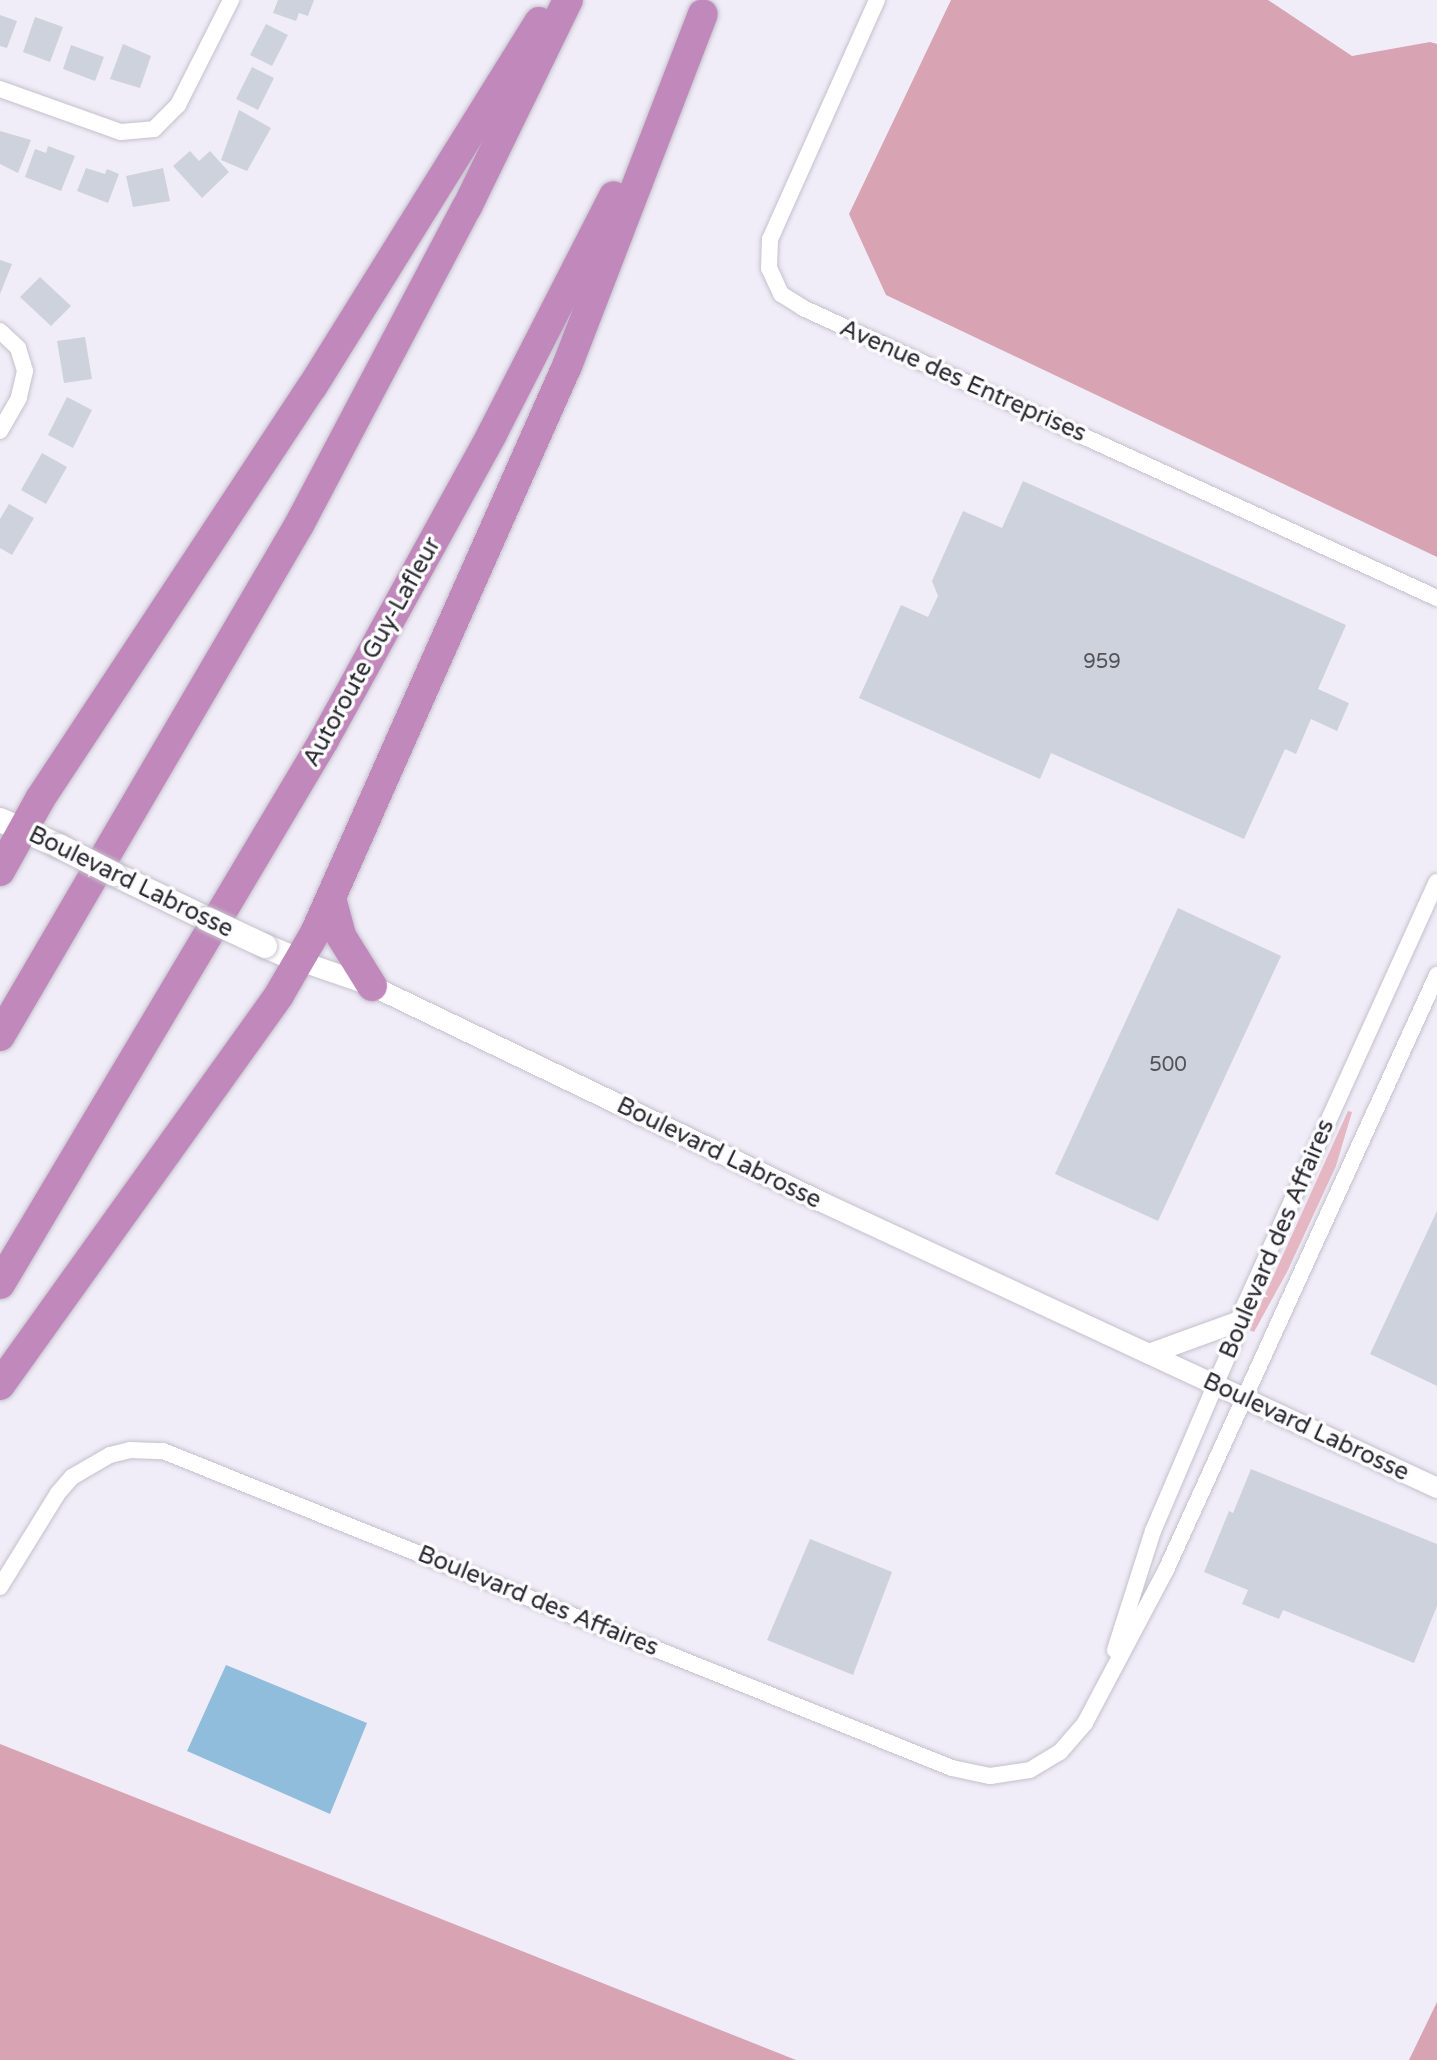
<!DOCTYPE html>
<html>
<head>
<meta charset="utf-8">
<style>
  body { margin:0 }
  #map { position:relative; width:1437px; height:2060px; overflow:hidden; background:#f0edf8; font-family:"Varela Round",sans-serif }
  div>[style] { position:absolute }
  .green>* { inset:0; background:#e4b7c3 }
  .forest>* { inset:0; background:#d8a3b2 }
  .water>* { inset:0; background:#8fbddb }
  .building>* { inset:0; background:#cdd2dc }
  .roads { filter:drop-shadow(0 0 2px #c4c1cc) drop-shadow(0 0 2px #c4c1cc) }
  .minor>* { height:16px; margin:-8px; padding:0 8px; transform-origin:8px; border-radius:8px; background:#fff }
  .tertiary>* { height:20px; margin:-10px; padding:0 10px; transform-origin:10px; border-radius:10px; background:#fff }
  .secondary>* { height:24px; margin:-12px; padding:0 12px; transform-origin:12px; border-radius:12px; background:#fff }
  .motorway>* { height:30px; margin:-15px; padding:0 15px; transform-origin:15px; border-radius:15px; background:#c088bb }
  .bridges { filter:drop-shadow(0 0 2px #c4c1cc) drop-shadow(0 0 2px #c4c1cc) }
  .secondary-bridge>* { height:24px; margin:-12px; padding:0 12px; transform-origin:12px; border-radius:12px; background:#fff }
  span { translate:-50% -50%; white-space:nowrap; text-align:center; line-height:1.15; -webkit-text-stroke:7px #fdfcfe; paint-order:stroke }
  .number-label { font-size:20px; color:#535359 }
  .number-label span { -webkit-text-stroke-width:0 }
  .street-label { font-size:24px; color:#2a292d }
</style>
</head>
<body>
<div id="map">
  <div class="green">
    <i style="clip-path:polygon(1348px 1111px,1352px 1112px,1336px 1166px,1287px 1272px,1254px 1332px,1249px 1330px)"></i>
  </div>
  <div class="forest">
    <i style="clip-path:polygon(951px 0,1268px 0,1352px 56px,1430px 42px,1437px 44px,1437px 557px,886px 295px,849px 214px)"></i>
    <i style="clip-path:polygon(0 1744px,129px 1795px,796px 2060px,0 2060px)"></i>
    <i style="clip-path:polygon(1437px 2002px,1437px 2060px,1409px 2060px)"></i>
  </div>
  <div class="water">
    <i style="clip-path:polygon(226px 1665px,367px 1723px,330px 1814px,187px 1751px)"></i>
  </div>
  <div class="building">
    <i style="clip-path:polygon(278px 0,314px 0,308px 16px,299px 13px,296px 21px,273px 13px)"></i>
    <i style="clip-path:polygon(0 15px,17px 21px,7px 48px,0 46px)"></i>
    <i style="clip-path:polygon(35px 17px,63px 27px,50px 62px,23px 52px)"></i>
    <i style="clip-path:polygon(266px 24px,288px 35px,272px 66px,250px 55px)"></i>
    <i style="clip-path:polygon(123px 44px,151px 56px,140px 88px,110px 79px)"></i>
    <i style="clip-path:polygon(71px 45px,104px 57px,95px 81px,63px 69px)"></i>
    <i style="clip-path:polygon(252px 67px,274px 78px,258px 110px,236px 99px)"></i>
    <i style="clip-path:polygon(239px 110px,271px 128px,247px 171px,221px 160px)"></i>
    <i style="clip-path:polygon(0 131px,31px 140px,18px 173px,0 164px)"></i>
    <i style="clip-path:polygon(48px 146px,75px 156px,61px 191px,25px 177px,35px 149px,46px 153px)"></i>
    <i style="clip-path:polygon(190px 151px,199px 161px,210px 151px,229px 172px,202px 198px,173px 166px)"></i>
    <i style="clip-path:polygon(86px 168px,105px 174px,107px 169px,119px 174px,108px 203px,77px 191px)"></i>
    <i style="clip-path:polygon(163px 168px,170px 201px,133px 207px,126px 176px)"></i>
    <i style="clip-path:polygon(0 260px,12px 264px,0 294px)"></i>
    <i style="clip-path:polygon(40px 277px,71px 306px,51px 326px,20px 297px)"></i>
    <i style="clip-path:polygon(85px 337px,92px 379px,64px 383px,57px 341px)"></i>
    <i style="clip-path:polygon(67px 397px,92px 410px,73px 448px,48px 435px)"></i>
    <i style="clip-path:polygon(42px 453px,67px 467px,46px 504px,21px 490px)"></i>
    <i style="clip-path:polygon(1023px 481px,1346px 625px,1318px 689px,1349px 703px,1337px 731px,1311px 719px,1296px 754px,1285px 749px,1244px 839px,1051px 753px,1040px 779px,859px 698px,901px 605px,928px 617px,938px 596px,932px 581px,963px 511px,1002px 528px)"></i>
    <i style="clip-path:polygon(9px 504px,34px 518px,12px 555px,0 548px,0 519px)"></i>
    <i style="clip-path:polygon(1178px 908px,1281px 956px,1158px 1221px,1055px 1174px)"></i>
    <i style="clip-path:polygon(1437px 1211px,1437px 1386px,1370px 1354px)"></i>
    <i style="clip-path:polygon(1251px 1469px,1437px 1544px,1437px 1606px,1414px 1663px,1283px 1610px,1279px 1619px,1242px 1604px,1248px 1590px,1204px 1572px,1229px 1511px,1233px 1513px)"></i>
    <i style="clip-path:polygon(810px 1539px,892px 1572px,853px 1675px,767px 1640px)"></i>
  </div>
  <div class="roads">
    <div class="minor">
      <i style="left:877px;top:0;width:262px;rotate:114.1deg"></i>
      <i style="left:770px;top:239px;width:29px;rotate:92deg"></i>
      <i style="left:769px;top:268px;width:29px;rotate:65deg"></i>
      <i style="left:781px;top:294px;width:26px;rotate:32deg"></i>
      <i style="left:803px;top:308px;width:697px;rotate:24.58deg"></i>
      <i style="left:0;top:89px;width:128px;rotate:19.6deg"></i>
      <i style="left:121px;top:132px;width:33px;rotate:-5deg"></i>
      <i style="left:154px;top:129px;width:34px;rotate:-45deg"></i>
      <i style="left:178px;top:105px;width:118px;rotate:-63.2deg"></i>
      <i style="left:0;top:331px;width:25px;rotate:43deg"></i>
      <i style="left:18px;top:348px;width:24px;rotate:73deg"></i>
      <i style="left:25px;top:371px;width:28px;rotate:103deg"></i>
      <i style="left:19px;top:398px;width:38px;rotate:120deg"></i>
      <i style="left:0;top:1587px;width:110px;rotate:-58.3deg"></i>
      <i style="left:58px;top:1493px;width:21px;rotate:-49deg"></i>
      <i style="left:72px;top:1477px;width:44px;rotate:-30.1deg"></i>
      <i style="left:110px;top:1455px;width:21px;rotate:-14deg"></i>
      <i style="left:130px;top:1450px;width:33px;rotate:2deg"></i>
      <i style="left:163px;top:1451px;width:850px;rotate:21.89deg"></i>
      <i style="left:952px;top:1768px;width:39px;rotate:12deg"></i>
      <i style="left:990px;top:1776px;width:40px;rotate:-8.5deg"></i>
      <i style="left:1030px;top:1770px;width:35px;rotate:-31deg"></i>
      <i style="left:1060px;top:1752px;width:38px;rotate:-49deg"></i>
      <i style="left:1085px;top:1723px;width:173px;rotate:-62.1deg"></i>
      <i style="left:1166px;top:1570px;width:654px;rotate:-65.51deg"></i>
      <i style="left:1115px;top:1650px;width:125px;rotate:-72.3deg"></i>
      <i style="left:1153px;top:1531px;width:207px;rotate:-66.9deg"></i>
      <i style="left:1234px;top:1341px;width:19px;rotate:-81deg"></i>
      <i style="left:1237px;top:1322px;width:483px;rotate:-65.6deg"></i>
    </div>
    <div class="tertiary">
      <i style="left:300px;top:961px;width:76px;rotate:19.1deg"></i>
      <i style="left:372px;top:986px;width:501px;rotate:25.65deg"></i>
      <i style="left:824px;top:1203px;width:676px;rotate:24.93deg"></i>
      <i style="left:1149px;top:1354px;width:94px;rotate:-20deg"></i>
    </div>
    <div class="secondary">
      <i style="left:0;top:820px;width:64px;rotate:23.8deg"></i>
      <i style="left:114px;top:874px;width:103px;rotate:25.8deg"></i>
      <i style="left:265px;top:946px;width:38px;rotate:23deg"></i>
    </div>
    <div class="motorway">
      <i style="left:0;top:871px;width:82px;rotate:-60.9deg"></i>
      <i style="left:40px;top:799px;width:494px;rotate:-56.6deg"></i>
      <i style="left:312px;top:387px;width:430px;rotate:-58.1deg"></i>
      <i style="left:331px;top:898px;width:39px;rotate:75deg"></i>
      <i style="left:341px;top:936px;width:59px;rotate:58.2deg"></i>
      <i style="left:0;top:1036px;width:592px;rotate:-59.67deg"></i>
      <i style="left:299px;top:525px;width:360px;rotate:-62.2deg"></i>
      <i style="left:467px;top:207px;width:230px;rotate:-64deg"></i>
      <i style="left:0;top:1284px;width:633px;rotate:-59.22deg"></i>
      <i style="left:324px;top:740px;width:349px;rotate:-61.2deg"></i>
      <i style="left:492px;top:434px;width:267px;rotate:-62.9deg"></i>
      <i style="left:0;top:1385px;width:480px;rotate:-54.4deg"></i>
      <i style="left:279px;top:995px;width:72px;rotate:-59.9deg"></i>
      <i style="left:315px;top:933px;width:620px;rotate:-66.04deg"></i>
      <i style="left:567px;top:366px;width:377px;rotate:-68.9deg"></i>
    </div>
  </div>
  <div class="bridges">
    <div class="secondary-bridge">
      <i style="left:59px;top:846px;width:62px;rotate:27deg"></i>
      <i style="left:207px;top:919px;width:64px;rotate:25deg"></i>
    </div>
  </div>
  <div class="number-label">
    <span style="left:1102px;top:662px">959</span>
    <span style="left:1168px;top:1065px">500</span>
  </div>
  <div class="street-label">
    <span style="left:963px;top:381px;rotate:24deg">Avenue des Entreprises</span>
    <span style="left:372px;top:652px;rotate:-61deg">Autoroute Guy-Lafleur</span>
    <span style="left:131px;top:882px;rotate:26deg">Boulevard Labrosse</span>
    <span style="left:719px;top:1153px;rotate:26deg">Boulevard Labrosse</span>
    <span style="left:1277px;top:1239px;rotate:-67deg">Boulevard des Affaires</span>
    <span style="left:1306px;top:1427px;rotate:25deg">Boulevard Labrosse</span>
    <span style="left:538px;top:1601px;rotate:22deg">Boulevard des Affaires</span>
  </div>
</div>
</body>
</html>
